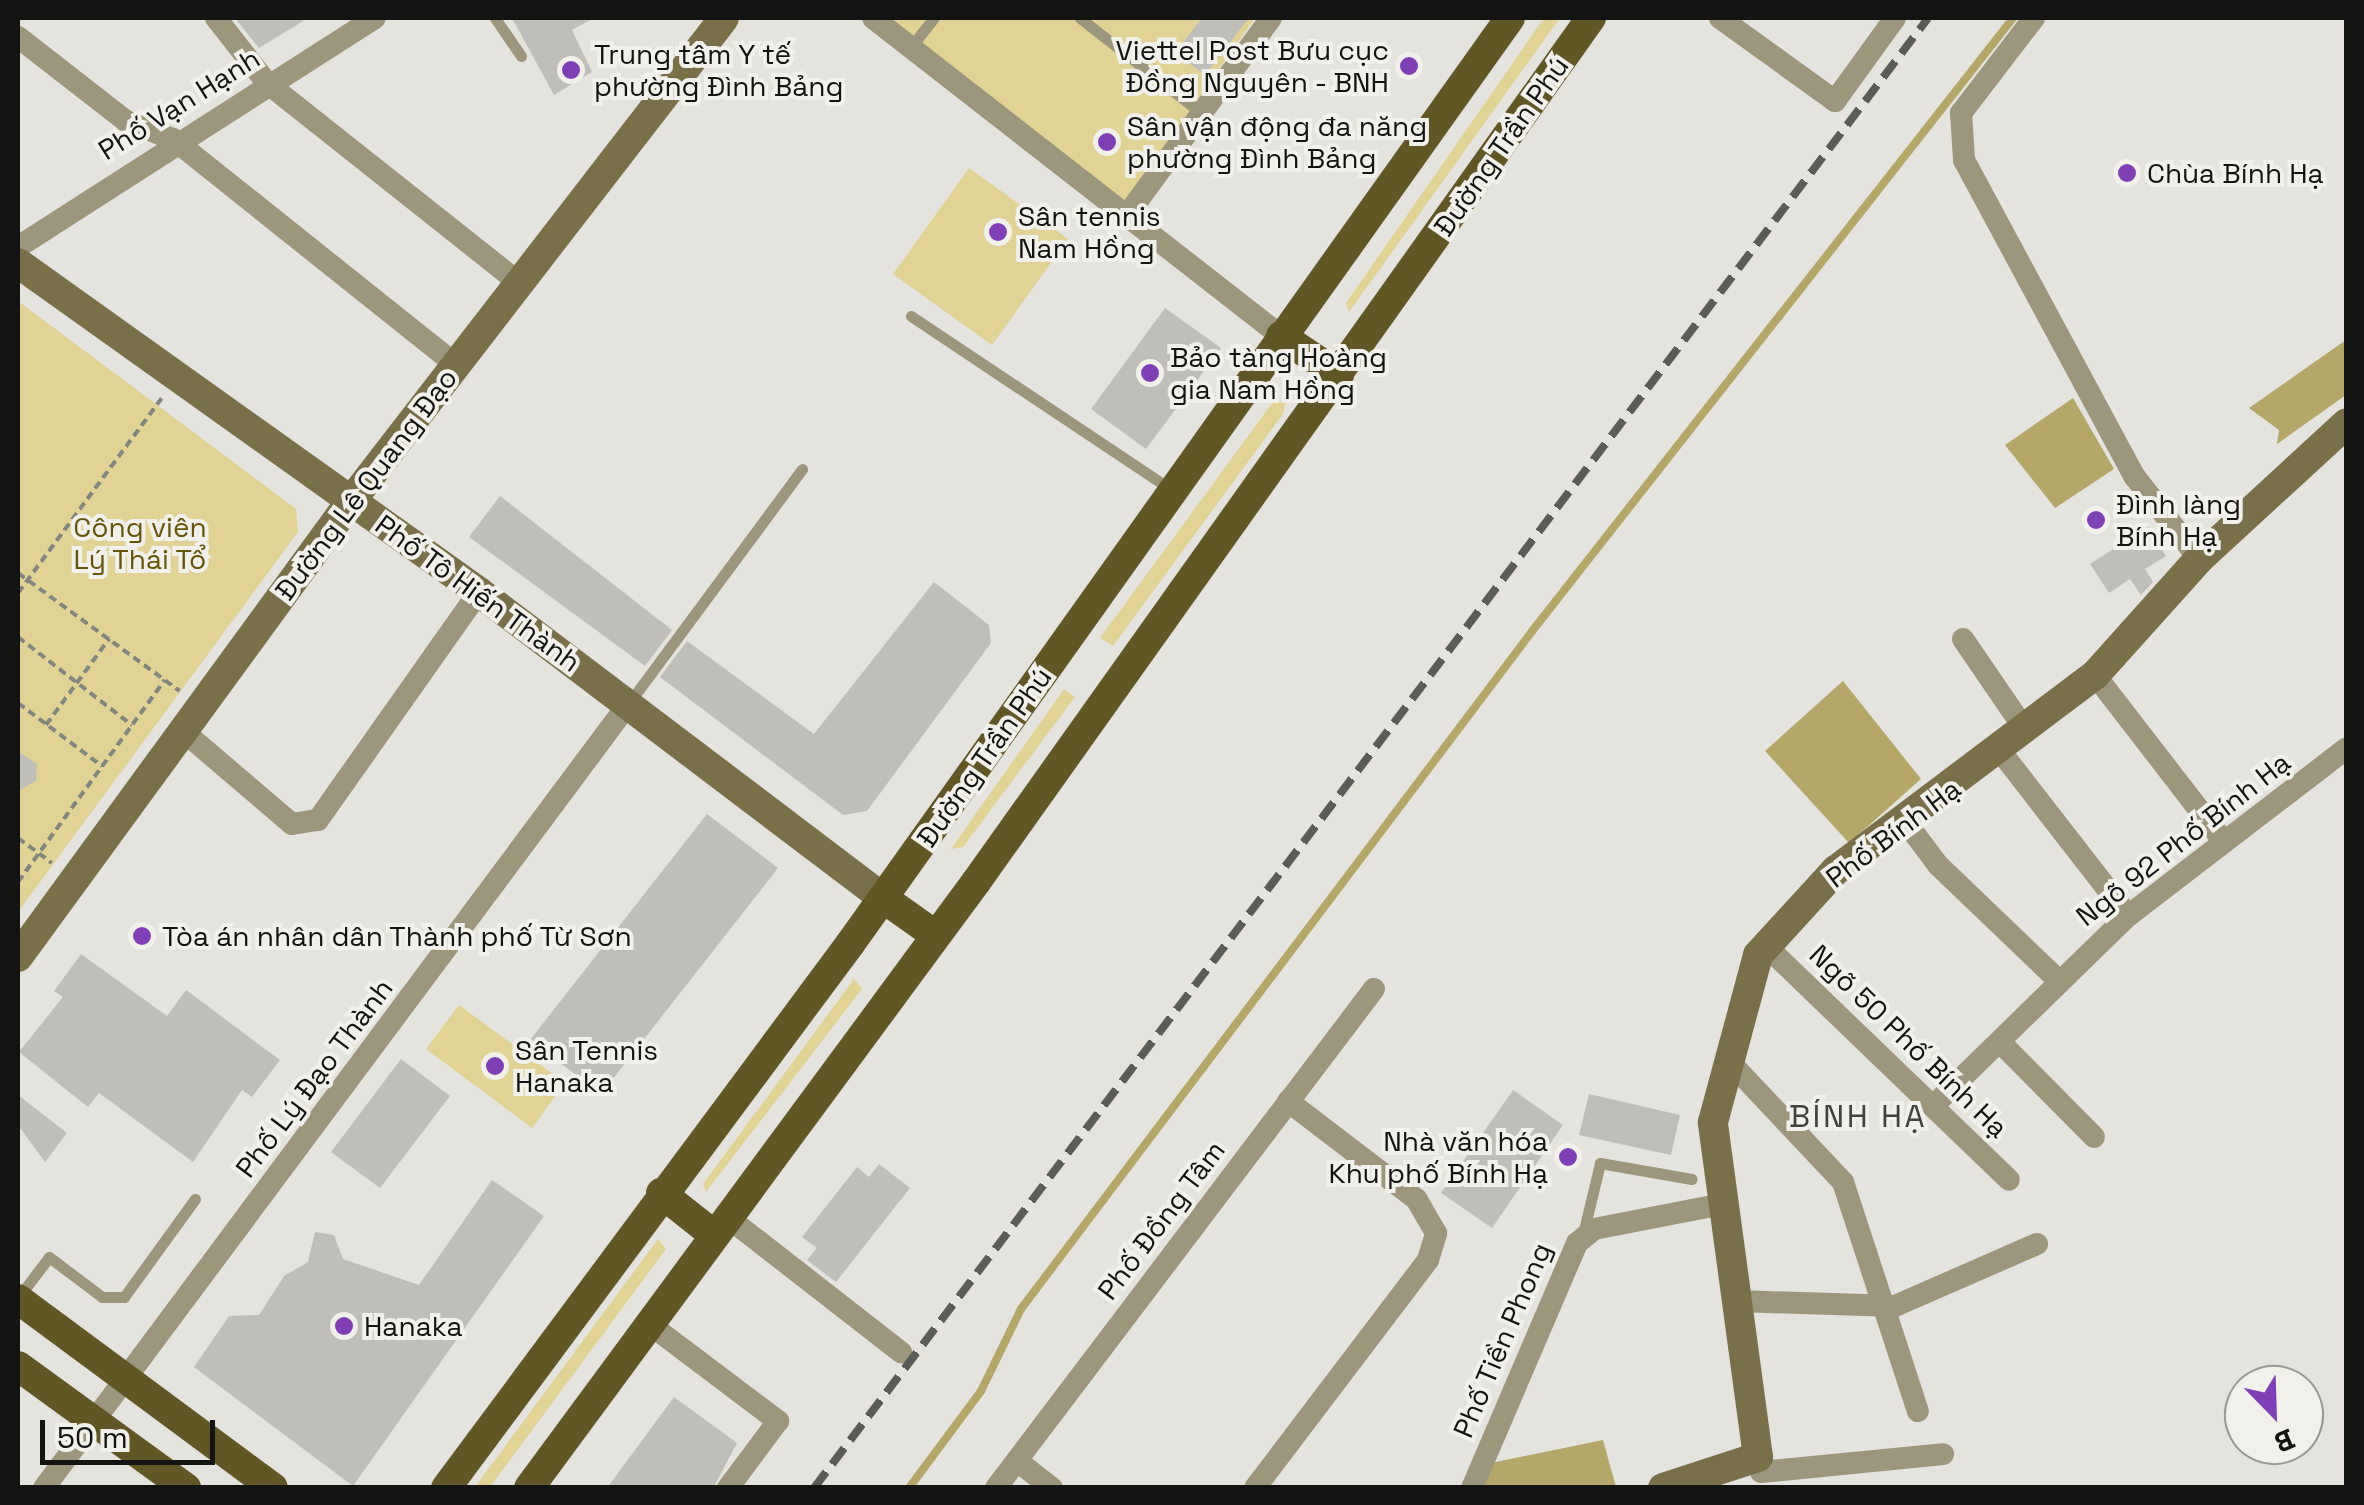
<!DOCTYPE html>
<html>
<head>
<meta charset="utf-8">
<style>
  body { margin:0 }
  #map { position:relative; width:2364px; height:1505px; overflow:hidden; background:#e4e3dd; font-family:"Space Grotesk",sans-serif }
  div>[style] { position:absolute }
  .green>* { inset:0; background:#e1d296 }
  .water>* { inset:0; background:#b5a669 }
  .stream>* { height:8px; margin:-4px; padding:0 4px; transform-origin:4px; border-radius:4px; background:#b5a669 }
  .building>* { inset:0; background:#bfbeb8 }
  .path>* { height:4px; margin-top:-2px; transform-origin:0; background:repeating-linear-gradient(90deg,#858580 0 8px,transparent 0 13px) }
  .lane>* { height:11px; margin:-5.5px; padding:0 5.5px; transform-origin:5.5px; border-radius:5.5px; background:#9c967c }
  .street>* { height:22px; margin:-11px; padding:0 11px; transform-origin:11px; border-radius:11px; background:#9c967c }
  .secondary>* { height:30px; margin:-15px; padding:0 15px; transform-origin:15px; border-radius:15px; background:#79704a }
  .primary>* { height:30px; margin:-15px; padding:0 15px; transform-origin:15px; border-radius:15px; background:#615625 }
  .rail>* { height:8px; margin-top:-4px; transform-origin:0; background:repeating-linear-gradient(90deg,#5b5b57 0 20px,transparent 0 30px) }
  .dots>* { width:28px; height:28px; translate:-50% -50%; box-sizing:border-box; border:5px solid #f1f0ea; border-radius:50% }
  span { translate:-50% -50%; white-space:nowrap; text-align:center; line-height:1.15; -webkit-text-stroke:8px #f1f0ea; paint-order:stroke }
  .poi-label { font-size:28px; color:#131311 }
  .right { translate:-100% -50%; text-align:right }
  .left { translate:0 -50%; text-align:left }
  .street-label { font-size:28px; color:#131311 }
  .park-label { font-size:28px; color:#655508 }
  .quarter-label { font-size:32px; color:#42413d; letter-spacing:2.5px }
  .frame { position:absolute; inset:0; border:20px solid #131311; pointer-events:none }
  .north { position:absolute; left:2224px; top:1365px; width:100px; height:100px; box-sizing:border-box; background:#f1f0ea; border:2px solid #989893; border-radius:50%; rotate:157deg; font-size:28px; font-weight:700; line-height:40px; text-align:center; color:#131311 }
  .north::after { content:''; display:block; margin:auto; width:35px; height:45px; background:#8040b5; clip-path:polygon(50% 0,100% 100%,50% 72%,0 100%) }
  .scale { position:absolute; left:40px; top:1420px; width:175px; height:45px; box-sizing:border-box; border:5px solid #131311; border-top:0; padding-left:12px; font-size:30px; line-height:35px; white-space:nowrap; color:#131311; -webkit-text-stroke:8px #f1f0ea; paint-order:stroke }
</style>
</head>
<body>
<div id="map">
  <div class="green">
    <i style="clip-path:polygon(888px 18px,1255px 18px,1125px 203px)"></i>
    <i style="clip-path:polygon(1544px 18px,1560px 18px,1349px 312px,1346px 303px)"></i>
    <i style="clip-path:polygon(969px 168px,1068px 239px,992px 345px,893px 274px)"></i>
    <i style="clip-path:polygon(18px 301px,296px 509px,298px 532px,18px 912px)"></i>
    <i style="clip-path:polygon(1273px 402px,1286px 402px,1283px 414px,1113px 646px,1100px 638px)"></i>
    <i style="clip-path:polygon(1064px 689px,1075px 697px,963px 847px,951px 849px)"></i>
    <i style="clip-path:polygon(854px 979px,862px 989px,706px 1192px,703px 1184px)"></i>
    <i style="clip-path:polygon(459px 1005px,565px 1083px,532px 1128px,426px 1049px)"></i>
    <i style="clip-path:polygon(658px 1239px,666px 1249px,490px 1487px,475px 1487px)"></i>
  </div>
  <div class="water">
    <i style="clip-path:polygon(2346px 340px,2346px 395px,2277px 444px,2279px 430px,2249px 408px)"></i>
    <i style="clip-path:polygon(2073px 398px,2114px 469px,2055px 508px,2005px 445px)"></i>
    <i style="clip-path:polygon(1843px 681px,1921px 779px,1849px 843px,1765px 751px)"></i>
    <i style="clip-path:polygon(1603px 1440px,1616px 1487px,1485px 1488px,1486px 1464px)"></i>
  </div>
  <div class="stream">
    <i style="left:909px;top:1488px;width:121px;rotate:-53.4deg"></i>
    <i style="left:981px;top:1391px;width:91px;rotate:-64deg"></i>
    <i style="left:1021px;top:1309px;width:850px;rotate:-52.98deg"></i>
    <i style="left:1533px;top:630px;width:778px;rotate:-51.89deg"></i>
  </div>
  <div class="building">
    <i style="clip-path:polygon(235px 18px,308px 18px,259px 48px)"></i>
    <i style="clip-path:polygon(512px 18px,594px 18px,572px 30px,592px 72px,554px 95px)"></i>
    <i style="clip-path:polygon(1202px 18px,1249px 18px,1205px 75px,1175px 53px)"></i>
    <i style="clip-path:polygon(1165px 308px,1221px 348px,1146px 449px,1091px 409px)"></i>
    <i style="clip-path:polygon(500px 496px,672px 630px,645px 666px,469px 537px)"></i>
    <i style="clip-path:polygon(2148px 527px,2166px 556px,2145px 569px,2153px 582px,2141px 595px,2130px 579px,2109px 593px,2090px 564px)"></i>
    <i style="clip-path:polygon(934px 582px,989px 625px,991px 643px,867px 811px,843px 815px,660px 677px,687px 641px,814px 734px)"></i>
    <i style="clip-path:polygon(18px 751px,37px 764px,36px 781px,18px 791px)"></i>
    <i style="clip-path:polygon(707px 814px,778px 868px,601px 1094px,530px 1040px)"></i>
    <i style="clip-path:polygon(81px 954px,167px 1016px,186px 990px,280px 1060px,252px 1097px,242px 1090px,193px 1162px,99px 1093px,88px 1107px,19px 1052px,63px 997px,54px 991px)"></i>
    <i style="clip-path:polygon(401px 1059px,450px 1096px,380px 1188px,331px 1152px)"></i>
    <i style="clip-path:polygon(1513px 1090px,1563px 1125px,1492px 1228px,1441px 1193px)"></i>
    <i style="clip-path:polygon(1589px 1094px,1680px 1115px,1671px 1155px,1579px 1135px)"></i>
    <i style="clip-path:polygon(18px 1095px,67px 1133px,45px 1162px,18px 1125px)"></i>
    <i style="clip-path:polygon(879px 1164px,910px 1188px,836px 1282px,807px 1260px,817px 1248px,802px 1237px,857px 1167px,869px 1177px)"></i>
    <i style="clip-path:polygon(492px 1180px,544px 1216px,353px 1486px,194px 1367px,229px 1316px,259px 1315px,284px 1276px,308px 1262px,315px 1232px,334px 1235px,343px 1259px,419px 1285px)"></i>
    <i style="clip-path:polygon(674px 1397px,737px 1443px,713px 1488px,607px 1488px)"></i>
  </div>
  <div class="path">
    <i style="left:18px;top:573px;width:200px;rotate:36.1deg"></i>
    <i style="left:18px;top:593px;width:242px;rotate:-53.6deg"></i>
    <i style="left:18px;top:637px;width:144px;rotate:37.7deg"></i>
    <i style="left:18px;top:703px;width:105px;rotate:36.9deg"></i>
    <i style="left:46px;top:725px;width:107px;rotate:-53.8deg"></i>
    <i style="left:18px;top:838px;width:42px;rotate:36.3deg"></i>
    <i style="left:18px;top:882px;width:250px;rotate:-54deg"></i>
  </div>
  <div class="lane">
    <i style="left:495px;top:18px;width:46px;rotate:55.6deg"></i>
    <i style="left:1080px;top:18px;width:154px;rotate:38.1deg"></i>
    <i style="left:911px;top:47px;width:37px;rotate:-52deg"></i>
    <i style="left:911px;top:316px;width:314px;rotate:33.7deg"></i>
    <i style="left:629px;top:703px;width:291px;rotate:-53.5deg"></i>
    <i style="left:1583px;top:1234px;width:73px;rotate:-76.5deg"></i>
    <i style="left:1600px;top:1163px;width:93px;rotate:9.9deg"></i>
    <i style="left:18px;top:1298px;width:51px;rotate:-52.9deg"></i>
    <i style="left:49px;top:1257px;width:66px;rotate:37deg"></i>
    <i style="left:102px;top:1297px;width:22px"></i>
    <i style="left:124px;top:1297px;width:121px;rotate:-54.1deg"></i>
  </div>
  <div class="street">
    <i style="left:216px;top:18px;width:83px;rotate:51.9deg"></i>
    <i style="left:267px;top:83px;width:320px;rotate:38.4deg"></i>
    <i style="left:873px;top:18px;width:517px;rotate:37.93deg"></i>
    <i style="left:1720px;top:18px;width:142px;rotate:35.8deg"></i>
    <i style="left:1835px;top:101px;width:102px;rotate:-54.1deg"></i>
    <i style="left:2034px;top:18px;width:120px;rotate:127.5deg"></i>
    <i style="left:1961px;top:113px;width:47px;rotate:86.3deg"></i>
    <i style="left:1964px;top:160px;width:360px;rotate:61.7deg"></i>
    <i style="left:2135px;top:477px;width:104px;rotate:52deg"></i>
    <i style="left:18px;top:37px;width:137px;rotate:37.9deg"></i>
    <i style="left:126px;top:121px;width:50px;rotate:21deg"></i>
    <i style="left:173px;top:139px;width:361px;rotate:38.6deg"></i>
    <i style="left:1128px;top:214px;width:243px;rotate:-53.9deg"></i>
    <i style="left:18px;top:247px;width:424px;rotate:-32.7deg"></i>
    <i style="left:1963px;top:639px;width:112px;rotate:55.6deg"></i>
    <i style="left:2095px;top:675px;width:211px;rotate:52.3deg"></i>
    <i style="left:183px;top:731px;width:143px;rotate:40.5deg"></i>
    <i style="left:292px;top:824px;width:26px;rotate:-9deg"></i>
    <i style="left:318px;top:820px;width:279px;rotate:-54.8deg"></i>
    <i style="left:2001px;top:752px;width:207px;rotate:52.2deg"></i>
    <i style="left:1905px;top:821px;width:55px;rotate:53.1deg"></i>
    <i style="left:1938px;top:865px;width:168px;rotate:43.8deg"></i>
    <i style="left:1766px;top:946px;width:337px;rotate:43.9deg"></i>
    <i style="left:2001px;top:1043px;width:132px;rotate:45.3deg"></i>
    <i style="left:1727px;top:1059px;width:169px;rotate:46.7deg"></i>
    <i style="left:1843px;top:1182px;width:241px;rotate:71.9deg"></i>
    <i style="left:1933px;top:1106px;width:272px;rotate:-44.3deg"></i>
    <i style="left:2128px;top:916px;width:275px;rotate:-37.5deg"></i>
    <i style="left:726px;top:1216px;width:222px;rotate:37.9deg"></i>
    <i style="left:1736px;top:1301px;width:159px;rotate:1.8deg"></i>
    <i style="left:1895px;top:1306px;width:155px;rotate:-23.6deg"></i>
    <i style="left:648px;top:1323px;width:163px;rotate:37deg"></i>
    <i style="left:778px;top:1421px;width:84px;rotate:126.7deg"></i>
    <i style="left:1017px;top:1461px;width:44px;rotate:37.6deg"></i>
    <i style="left:1761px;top:1472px;width:183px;rotate:-5.6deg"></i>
    <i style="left:44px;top:1488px;width:979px;rotate:-53.31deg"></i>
    <i style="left:996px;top:1488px;width:626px;rotate:-52.86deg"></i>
    <i style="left:1255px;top:1488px;width:286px;rotate:-52.8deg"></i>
    <i style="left:1428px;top:1260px;width:28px;rotate:-73deg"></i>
    <i style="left:1436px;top:1233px;width:39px;rotate:-120deg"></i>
    <i style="left:1416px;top:1199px;width:161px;rotate:-142.6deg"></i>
    <i style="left:1472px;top:1488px;width:267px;rotate:-66.8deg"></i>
    <i style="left:1577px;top:1243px;width:22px;rotate:-39deg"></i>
    <i style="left:1594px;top:1229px;width:126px;rotate:-11deg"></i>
  </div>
  <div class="secondary">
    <i style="left:18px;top:263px;width:566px;rotate:35.51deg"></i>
    <i style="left:479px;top:592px;width:507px;rotate:37.14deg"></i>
    <i style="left:18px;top:957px;width:565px;rotate:-53.86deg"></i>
    <i style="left:351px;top:501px;width:610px;rotate:-52.32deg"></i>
    <i style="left:1663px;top:1488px;width:100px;rotate:-18.1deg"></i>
    <i style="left:1758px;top:1457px;width:338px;rotate:-97.7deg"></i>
    <i style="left:1713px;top:1122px;width:173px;rotate:-74.9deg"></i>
    <i style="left:1758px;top:955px;width:115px;rotate:-47.5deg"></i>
    <i style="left:1836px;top:870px;width:324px;rotate:-37deg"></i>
    <i style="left:2095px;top:675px;width:156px;rotate:-48.1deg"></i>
    <i style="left:2199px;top:559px;width:200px;rotate:-42.6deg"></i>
  </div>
  <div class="primary">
    <i style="left:1281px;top:336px;width:70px;rotate:33.9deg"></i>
    <i style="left:883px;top:898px;width:64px;rotate:35.4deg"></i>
    <i style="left:661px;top:1193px;width:66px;rotate:38.3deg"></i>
    <i style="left:18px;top:1299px;width:317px;rotate:36.5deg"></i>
    <i style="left:18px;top:1366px;width:208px;rotate:36deg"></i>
    <i style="left:446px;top:1488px;width:678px;rotate:-53.4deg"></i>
    <i style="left:850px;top:944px;width:1137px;rotate:-54.52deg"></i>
    <i style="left:529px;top:1488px;width:753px;rotate:-53.59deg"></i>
    <i style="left:976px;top:882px;width:1061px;rotate:-54.56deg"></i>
  </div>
  <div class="rail">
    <i style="left:814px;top:1488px;width:1844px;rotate:-52.84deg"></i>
  </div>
  <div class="dots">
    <i style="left:1409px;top:66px;background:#8040b5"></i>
    <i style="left:571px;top:70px;background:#8040b5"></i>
    <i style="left:1107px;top:142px;background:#8040b5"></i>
    <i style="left:2127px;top:173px;background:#8040b5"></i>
    <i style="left:998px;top:232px;background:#8040b5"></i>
    <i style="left:1150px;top:373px;background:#8040b5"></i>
    <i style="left:2096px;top:520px;background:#8040b5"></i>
    <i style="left:142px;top:936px;background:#8040b5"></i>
    <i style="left:495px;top:1066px;background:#8040b5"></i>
    <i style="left:1568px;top:1157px;background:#8040b5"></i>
    <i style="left:344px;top:1326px;background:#8040b5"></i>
  </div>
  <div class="poi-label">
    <span class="right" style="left:1389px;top:66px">Viettel Post Bưu cục<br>Đồng Nguyên - BNH</span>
    <span class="left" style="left:594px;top:70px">Trung tâm Y tế<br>phường Đình Bảng</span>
    <span class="left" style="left:1127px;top:142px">Sân vận động đa năng<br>phường Đình Bảng</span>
    <span class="left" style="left:2147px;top:173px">Chùa Bính Hạ</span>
    <span class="left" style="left:1018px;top:232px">Sân tennis<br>Nam Hồng</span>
    <span class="left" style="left:1170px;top:373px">Bảo tàng Hoàng<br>gia Nam Hồng</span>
    <span class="left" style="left:2116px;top:520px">Đình làng<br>Bính Hạ</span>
    <span class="left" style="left:162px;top:936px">Tòa án nhân dân Thành phố Từ Sơn</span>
    <span class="left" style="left:515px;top:1066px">Sân Tennis<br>Hanaka</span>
    <span class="right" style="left:1548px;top:1157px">Nhà văn hóa<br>Khu phố Bính Hạ</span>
    <span class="left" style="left:364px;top:1326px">Hanaka</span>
  </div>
  <div class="street-label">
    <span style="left:179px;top:104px;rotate:-32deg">Phố Vạn Hạnh</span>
    <span style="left:1501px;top:146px;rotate:-55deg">Đường Trần Phú</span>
    <span style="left:366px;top:484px;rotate:-53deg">Đường Lê Quang Đạo</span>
    <span style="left:478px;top:593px;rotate:36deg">Phố Tô Hiến Thành</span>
    <span style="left:984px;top:757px;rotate:-55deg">Đường Trần Phú</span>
    <span style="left:1893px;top:833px;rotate:-37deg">Phố Bính Hạ</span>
    <span style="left:2183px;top:839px;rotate:-38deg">Ngõ 92 Phố Bính Hạ</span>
    <span style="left:1909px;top:1041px;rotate:44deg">Ngõ 50 Phố Bính Hạ</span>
    <span style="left:314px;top:1078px;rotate:-53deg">Phố Lý Đạo Thành</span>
    <span style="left:1161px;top:1220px;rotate:-53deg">Phố Đồng Tâm</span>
    <span style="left:1502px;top:1340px;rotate:-67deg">Phố Tiền Phong</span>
  </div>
  <div class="park-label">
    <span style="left:140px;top:543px">Công viên<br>Lý Thái Tổ</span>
  </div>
  <div class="quarter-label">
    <span style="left:1858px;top:1116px">BÍNH HẠ</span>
  </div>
  <div class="frame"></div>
  <div class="north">B</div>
  <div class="scale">50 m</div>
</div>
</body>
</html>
